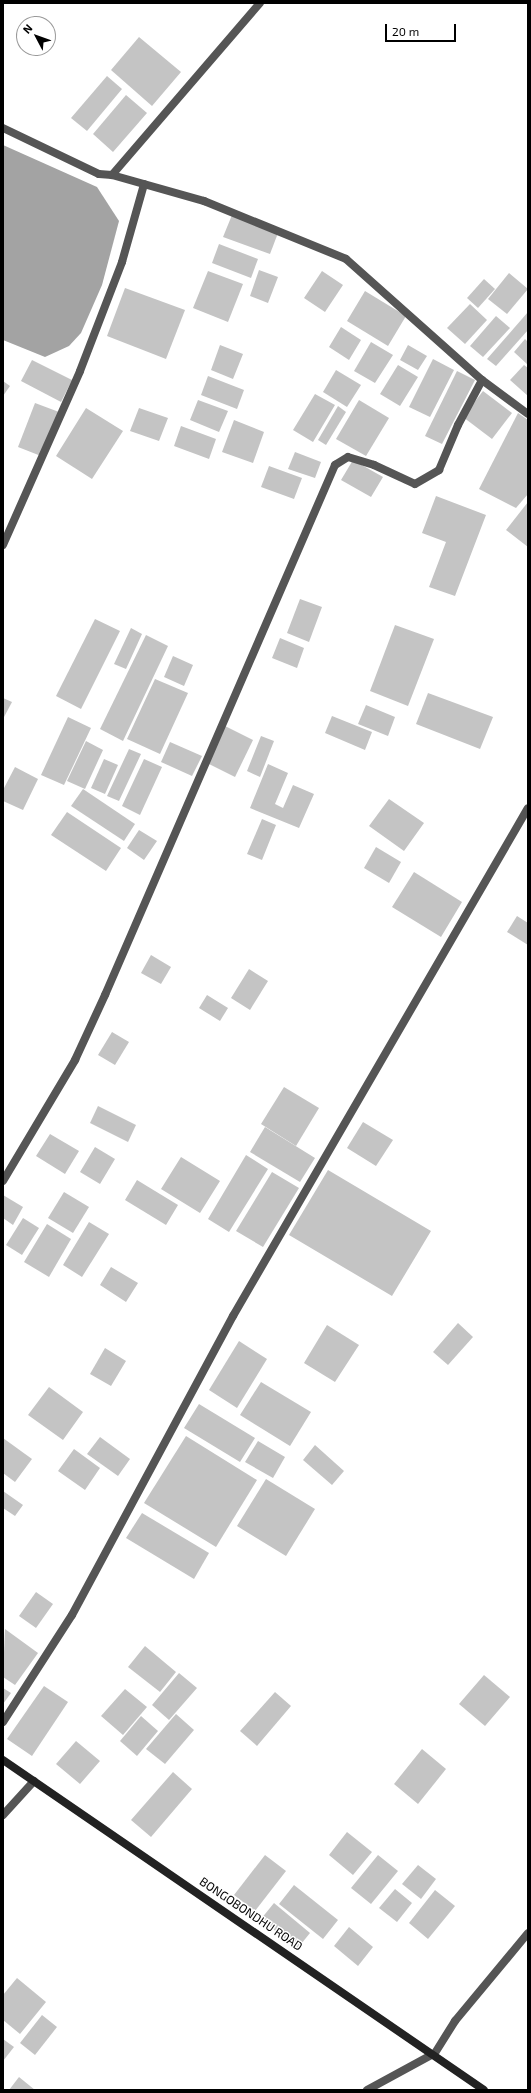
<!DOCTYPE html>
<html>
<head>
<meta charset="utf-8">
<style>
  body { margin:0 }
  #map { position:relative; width:531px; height:2093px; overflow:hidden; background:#fff; font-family:"Exo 2",sans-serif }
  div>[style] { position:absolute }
  .water>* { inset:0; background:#a3a3a3 }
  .building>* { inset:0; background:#c4c4c4 }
  .street>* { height:8px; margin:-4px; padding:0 4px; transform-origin:4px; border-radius:4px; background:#555 }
  .secondary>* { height:8px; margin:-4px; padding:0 4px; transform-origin:4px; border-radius:4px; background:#222 }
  span { translate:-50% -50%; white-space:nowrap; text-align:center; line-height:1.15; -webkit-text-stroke:3px #fff; paint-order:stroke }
  .street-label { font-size:12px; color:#000 }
  .frame { position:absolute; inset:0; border:4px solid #000; pointer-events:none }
  .north { position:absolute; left:16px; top:16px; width:40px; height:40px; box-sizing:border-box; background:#fff; border:1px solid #999; border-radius:50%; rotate:311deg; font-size:11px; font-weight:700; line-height:16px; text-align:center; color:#000 }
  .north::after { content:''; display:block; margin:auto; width:14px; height:18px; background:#000; clip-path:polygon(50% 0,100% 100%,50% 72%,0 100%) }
  .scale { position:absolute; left:385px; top:24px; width:71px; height:18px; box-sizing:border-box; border:2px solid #000; border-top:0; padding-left:5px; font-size:12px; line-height:14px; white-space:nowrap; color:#000; -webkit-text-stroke:3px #fff; paint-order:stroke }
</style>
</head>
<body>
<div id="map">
  <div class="water">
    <i style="clip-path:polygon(3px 145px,97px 187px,119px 221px,102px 285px,81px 333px,69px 346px,45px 357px,3px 340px)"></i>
  </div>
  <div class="building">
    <i style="clip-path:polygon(139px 37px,181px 72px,152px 106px,111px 70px)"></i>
    <i style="clip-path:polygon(107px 76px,122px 89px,87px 131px,71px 118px)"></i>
    <i style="clip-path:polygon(126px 95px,147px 113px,113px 152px,93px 134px)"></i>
    <i style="clip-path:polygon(232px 215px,278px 233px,270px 254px,223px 237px)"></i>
    <i style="clip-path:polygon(219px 244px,258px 259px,251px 278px,212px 263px)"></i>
    <i style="clip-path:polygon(259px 270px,278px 277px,268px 303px,250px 296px)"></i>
    <i style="clip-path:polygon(208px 271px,243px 284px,228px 322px,193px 308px)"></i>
    <i style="clip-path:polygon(322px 271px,343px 285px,325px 312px,304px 298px)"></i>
    <i style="clip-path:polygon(509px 273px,528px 289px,507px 314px,488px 299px)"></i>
    <i style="clip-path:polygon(484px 279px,495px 289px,478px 308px,467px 298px)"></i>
    <i style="clip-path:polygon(125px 288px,185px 310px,166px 359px,107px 336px)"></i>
    <i style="clip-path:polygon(365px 291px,406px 316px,388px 346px,347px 321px)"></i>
    <i style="clip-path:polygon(470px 304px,487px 320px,465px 344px,447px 328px)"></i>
    <i style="clip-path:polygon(528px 312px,528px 330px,496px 366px,487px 359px)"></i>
    <i style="clip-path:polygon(496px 316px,510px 328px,483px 357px,470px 346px)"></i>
    <i style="clip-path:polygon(341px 327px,361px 340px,349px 360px,329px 347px)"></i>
    <i style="clip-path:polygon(525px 339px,528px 342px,528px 365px,514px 352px)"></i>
    <i style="clip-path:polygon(371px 342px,393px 355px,375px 383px,354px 371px)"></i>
    <i style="clip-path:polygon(220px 345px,243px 354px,233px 379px,211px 370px)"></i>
    <i style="clip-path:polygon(408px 345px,427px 356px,418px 370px,400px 360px)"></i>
    <i style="clip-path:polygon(433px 359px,454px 370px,430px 417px,409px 407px)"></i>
    <i style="clip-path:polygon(32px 360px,72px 380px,61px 402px,21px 381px)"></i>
    <i style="clip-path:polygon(398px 365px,418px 377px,400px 406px,380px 394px)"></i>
    <i style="clip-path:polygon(524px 365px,528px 368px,528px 396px,510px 380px)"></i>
    <i style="clip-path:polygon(336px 370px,361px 385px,347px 407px,323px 392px)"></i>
    <i style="clip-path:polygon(457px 371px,475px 380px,442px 444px,425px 436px)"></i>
    <i style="clip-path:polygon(208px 376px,244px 390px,237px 409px,201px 395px)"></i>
    <i style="clip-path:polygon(3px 381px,10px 386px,3px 396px)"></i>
    <i style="clip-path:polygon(483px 391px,512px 413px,492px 439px,463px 417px)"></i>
    <i style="clip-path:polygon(315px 394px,335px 405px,313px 442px,293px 430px)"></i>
    <i style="clip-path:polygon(198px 400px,228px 411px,219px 432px,190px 420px)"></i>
    <i style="clip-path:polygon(359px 400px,389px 418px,366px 456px,336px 439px)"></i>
    <i style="clip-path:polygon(35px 403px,59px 412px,41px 456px,18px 447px)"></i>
    <i style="clip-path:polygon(338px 406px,346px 412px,326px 445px,318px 440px)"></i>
    <i style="clip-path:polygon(86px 408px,123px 431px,92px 479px,56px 456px)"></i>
    <i style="clip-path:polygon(139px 408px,168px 418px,159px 441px,130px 431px)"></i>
    <i style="clip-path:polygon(518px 413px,528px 420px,528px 494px,516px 508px,479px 489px)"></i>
    <i style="clip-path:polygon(234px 420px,264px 432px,253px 463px,222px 452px)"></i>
    <i style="clip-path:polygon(181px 426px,216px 439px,209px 459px,174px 446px)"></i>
    <i style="clip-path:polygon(295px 452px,321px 462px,315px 478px,288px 469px)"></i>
    <i style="clip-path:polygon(353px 460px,383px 477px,371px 497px,341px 480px)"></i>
    <i style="clip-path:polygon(269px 466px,302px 478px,294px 499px,261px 487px)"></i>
    <i style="clip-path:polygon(436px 496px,486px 515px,455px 596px,429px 587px,446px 542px,422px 533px)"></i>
    <i style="clip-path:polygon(528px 502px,528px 547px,506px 530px)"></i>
    <i style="clip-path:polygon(300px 599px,322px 607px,309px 642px,287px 633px)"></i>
    <i style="clip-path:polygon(95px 619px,120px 631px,81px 709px,56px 696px)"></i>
    <i style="clip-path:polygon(395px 625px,434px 639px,408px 706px,370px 691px)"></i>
    <i style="clip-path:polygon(131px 628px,142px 634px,126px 669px,114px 664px)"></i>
    <i style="clip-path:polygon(146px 635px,168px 646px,123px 741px,100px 729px)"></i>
    <i style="clip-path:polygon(280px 638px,304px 648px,297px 668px,272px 658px)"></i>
    <i style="clip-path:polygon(173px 656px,193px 665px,184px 686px,164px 677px)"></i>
    <i style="clip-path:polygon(155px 679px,188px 693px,160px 754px,127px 739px)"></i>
    <i style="clip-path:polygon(428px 693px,493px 717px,480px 749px,416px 724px)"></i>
    <i style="clip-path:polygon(3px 698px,12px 702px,3px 719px)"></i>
    <i style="clip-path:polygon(366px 705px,395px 717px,388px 736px,358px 724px)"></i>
    <i style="clip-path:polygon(332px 716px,372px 732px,365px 750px,325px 733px)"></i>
    <i style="clip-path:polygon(68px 717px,91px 728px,64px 785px,41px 775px)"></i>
    <i style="clip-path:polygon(223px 725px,253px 740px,235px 777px,205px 762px)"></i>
    <i style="clip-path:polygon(261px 736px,274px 741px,260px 777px,247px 771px)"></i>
    <i style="clip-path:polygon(86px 741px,103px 750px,85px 789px,67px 781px)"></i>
    <i style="clip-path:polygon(170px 742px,202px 756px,192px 776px,161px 762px)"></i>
    <i style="clip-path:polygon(129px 749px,141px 754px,119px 801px,107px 796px)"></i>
    <i style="clip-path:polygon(104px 759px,118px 765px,105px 794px,91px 788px)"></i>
    <i style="clip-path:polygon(144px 759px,162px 767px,140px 815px,122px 806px)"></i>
    <i style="clip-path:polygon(268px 764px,288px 773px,275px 804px,283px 808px,293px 785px,314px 794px,299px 828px,250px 808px)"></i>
    <i style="clip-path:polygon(15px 767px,38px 779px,23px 810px,3px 801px,3px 790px)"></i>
    <i style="clip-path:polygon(83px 789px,135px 824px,124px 841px,71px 806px)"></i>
    <i style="clip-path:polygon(389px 799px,424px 823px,404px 851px,369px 826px)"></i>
    <i style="clip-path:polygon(67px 812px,121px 848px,106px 871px,51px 835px)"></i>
    <i style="clip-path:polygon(262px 819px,276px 825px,262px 860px,247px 854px)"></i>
    <i style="clip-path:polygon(139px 830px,157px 841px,144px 860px,127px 848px)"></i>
    <i style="clip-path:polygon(376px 847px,401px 862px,389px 883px,364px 868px)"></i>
    <i style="clip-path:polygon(414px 872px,462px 902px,441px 937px,392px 907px)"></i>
    <i style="clip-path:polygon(517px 916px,528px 923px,528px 945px,507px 932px)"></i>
    <i style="clip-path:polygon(151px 955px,171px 967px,161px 984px,141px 973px)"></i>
    <i style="clip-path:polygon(249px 969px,268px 981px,250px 1010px,231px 998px)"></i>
    <i style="clip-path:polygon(207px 995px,228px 1008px,220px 1021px,199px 1008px)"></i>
    <i style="clip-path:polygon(112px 1032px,129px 1042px,115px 1065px,98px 1055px)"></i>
    <i style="clip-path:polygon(284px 1087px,319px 1108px,296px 1146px,261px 1124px)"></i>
    <i style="clip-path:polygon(98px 1106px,136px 1125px,128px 1142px,90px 1123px)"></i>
    <i style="clip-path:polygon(363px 1122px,393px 1140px,376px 1166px,347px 1148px)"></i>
    <i style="clip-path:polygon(265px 1127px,315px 1158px,300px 1182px,250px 1152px)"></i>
    <i style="clip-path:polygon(50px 1134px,79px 1151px,65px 1174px,36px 1156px)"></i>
    <i style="clip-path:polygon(95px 1147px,115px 1159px,100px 1184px,80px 1172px)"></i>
    <i style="clip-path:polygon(246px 1155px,268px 1169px,229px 1232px,208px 1219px)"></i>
    <i style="clip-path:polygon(181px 1157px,220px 1181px,200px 1213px,161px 1189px)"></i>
    <i style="clip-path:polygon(328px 1170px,431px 1231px,392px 1296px,289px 1235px)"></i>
    <i style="clip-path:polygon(272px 1172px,299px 1188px,263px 1247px,236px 1231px)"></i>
    <i style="clip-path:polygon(137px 1180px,178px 1205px,166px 1225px,125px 1200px)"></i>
    <i style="clip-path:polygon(64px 1192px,89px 1207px,73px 1233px,48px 1218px)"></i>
    <i style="clip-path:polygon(3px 1195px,23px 1207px,13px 1225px,3px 1218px)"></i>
    <i style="clip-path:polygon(23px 1218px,39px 1228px,22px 1255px,6px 1245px)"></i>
    <i style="clip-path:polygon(89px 1222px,109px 1234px,82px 1277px,63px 1265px)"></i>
    <i style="clip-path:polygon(47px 1224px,71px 1239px,49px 1277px,24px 1262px)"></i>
    <i style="clip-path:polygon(111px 1267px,138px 1283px,126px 1302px,100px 1285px)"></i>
    <i style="clip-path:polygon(458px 1323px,473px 1337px,448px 1365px,433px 1352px)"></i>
    <i style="clip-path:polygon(327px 1325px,359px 1345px,335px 1382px,304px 1363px)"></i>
    <i style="clip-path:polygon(239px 1341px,267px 1359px,237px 1408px,209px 1390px)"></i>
    <i style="clip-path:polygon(105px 1348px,126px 1361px,111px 1386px,90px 1374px)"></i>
    <i style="clip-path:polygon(261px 1382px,311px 1412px,290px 1446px,240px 1415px)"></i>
    <i style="clip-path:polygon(49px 1387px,83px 1412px,63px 1440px,28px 1415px)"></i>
    <i style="clip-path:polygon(199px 1404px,255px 1438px,240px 1462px,184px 1428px)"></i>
    <i style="clip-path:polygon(186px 1436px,257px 1480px,216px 1547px,144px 1503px)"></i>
    <i style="clip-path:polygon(100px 1437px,130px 1459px,118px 1476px,87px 1454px)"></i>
    <i style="clip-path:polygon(3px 1438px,32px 1459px,15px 1482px,3px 1473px)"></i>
    <i style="clip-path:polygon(258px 1441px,285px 1457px,273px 1478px,245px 1462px)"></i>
    <i style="clip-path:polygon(315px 1445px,344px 1471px,332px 1485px,303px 1460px)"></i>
    <i style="clip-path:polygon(74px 1449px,100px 1468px,85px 1490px,58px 1471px)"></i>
    <i style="clip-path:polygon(266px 1479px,315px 1509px,286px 1556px,237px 1526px)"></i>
    <i style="clip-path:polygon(3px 1491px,23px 1505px,15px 1516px,3px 1508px)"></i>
    <i style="clip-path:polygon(142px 1513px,209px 1553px,194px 1579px,126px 1538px)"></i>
    <i style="clip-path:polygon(36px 1592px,53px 1604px,36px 1628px,19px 1616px)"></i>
    <i style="clip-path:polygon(5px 1629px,38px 1653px,15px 1685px,3px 1677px)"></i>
    <i style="clip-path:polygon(145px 1646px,176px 1672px,160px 1692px,128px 1667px)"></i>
    <i style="clip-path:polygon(179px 1673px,197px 1688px,169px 1720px,152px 1705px)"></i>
    <i style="clip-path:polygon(484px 1675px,510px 1697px,485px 1726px,459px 1704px)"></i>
    <i style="clip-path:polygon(44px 1686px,68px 1702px,32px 1756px,7px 1739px)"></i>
    <i style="clip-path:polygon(3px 1688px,11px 1693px,3px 1704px)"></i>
    <i style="clip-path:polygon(125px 1689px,147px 1707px,123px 1735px,101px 1716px)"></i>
    <i style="clip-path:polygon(275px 1692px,291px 1706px,257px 1746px,240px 1731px)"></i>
    <i style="clip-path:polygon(176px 1714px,194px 1730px,165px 1764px,146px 1749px)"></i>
    <i style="clip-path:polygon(141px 1716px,158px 1731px,137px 1756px,120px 1741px)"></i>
    <i style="clip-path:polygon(76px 1741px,100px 1761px,80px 1784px,56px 1764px)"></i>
    <i style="clip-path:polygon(422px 1749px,446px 1769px,418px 1804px,394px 1784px)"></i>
    <i style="clip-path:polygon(173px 1772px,192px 1789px,151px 1837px,131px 1820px)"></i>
    <i style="clip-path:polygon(347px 1832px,372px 1852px,353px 1875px,329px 1855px)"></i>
    <i style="clip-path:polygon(265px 1855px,286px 1871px,255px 1911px,234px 1895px)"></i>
    <i style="clip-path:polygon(378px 1855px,398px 1871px,371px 1904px,351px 1888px)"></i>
    <i style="clip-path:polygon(418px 1865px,436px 1879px,421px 1899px,402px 1884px)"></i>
    <i style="clip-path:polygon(294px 1885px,338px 1920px,323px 1939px,279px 1904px)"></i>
    <i style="clip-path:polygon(395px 1889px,412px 1903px,397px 1922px,379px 1908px)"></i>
    <i style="clip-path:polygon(435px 1890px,455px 1906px,428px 1939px,409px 1923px)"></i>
    <i style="clip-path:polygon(274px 1903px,310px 1933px,297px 1949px,261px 1919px)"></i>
    <i style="clip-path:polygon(349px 1927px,373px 1947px,358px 1966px,334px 1946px)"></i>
    <i style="clip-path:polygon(17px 1978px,46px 2002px,20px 2034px,3px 2020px,3px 1995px)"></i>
    <i style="clip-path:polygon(42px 2015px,57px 2027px,35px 2055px,20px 2043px)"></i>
    <i style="clip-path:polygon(3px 2039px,14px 2047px,3px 2061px)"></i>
    <i style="clip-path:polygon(19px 2077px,35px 2090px,9px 2090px)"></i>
  </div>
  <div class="street">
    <i style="left:3px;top:128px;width:106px;rotate:25.6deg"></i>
    <i style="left:99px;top:174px;width:13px;rotate:4deg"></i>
    <i style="left:112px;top:175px;width:227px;rotate:-49.3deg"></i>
    <i style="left:112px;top:175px;width:96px;rotate:15.8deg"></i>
    <i style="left:204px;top:201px;width:153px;rotate:22.2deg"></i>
    <i style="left:346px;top:259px;width:182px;rotate:41.7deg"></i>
    <i style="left:482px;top:380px;width:57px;rotate:36.5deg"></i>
    <i style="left:3px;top:545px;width:190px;rotate:-66.1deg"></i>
    <i style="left:80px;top:371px;width:117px;rotate:-68.9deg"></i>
    <i style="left:122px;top:262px;width:81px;rotate:-74.2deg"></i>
    <i style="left:3px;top:1181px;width:141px;rotate:-59.2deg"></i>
    <i style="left:75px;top:1060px;width:72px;rotate:-65.2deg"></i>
    <i style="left:105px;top:995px;width:578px;rotate:-66.54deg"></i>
    <i style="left:335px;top:465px;width:15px;rotate:-32deg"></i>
    <i style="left:348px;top:457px;width:27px;rotate:17deg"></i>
    <i style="left:374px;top:465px;width:45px;rotate:24.9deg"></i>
    <i style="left:415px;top:484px;width:28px;rotate:-30deg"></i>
    <i style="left:439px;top:470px;width:49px;rotate:-67.1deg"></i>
    <i style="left:458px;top:425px;width:51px;rotate:-61.9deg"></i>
    <i style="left:3px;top:1722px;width:127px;rotate:-57.2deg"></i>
    <i style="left:72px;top:1615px;width:340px;rotate:-61.7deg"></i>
    <i style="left:233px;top:1316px;width:587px;rotate:-59.86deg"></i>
    <i style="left:3px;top:1815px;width:46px;rotate:-47.6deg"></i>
    <i style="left:367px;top:2090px;width:77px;rotate:-28.6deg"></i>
    <i style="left:435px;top:2053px;width:38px;rotate:-58deg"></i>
    <i style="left:455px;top:2021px;width:114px;rotate:-50.3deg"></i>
  </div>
  <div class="secondary">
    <i style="left:3px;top:1760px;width:583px;rotate:34.45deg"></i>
  </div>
  <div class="street-label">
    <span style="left:251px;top:1914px;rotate:34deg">BONGOBONDHU ROAD</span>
  </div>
  <div class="frame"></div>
  <div class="north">N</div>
  <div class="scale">20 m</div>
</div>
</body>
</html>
